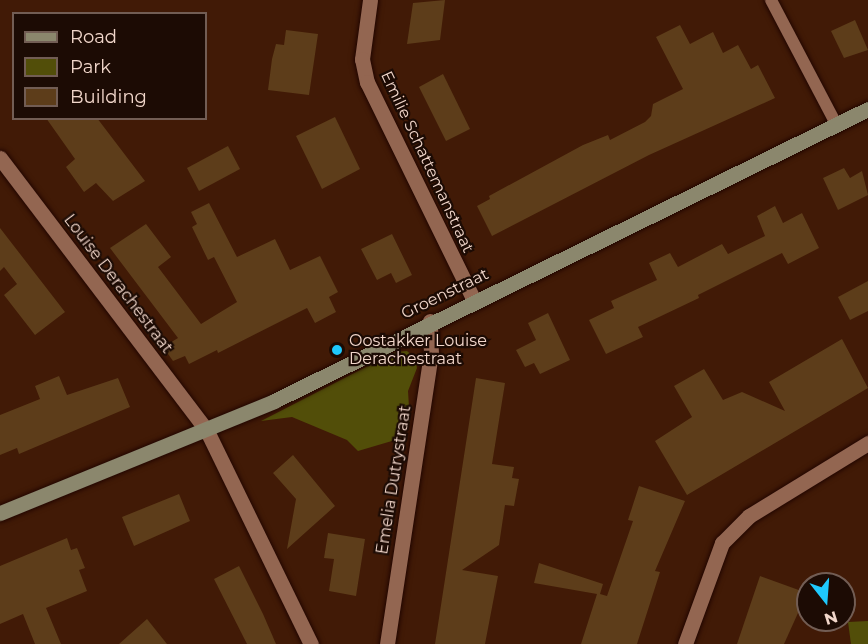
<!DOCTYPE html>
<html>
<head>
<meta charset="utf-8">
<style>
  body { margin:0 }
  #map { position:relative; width:868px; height:644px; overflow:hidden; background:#411a06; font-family:Montserrat,sans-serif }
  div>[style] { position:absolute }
  .green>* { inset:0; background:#524e09 }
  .building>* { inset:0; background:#5d3d1a }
  .roads { filter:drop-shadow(0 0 2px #220600) drop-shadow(0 0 2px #220600) }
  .lane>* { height:12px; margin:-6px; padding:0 6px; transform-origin:6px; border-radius:6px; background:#936651 }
  .street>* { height:15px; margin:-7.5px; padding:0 7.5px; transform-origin:7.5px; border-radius:7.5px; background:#936651 }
  .secondary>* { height:15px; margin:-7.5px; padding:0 7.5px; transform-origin:7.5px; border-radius:7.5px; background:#8b876d }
  .dots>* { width:16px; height:16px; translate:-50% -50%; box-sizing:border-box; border:3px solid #1c0b04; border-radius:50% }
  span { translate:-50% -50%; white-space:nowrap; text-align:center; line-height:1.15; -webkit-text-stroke:4.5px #1c0b04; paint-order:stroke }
  .street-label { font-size:16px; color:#f2d7cb }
  .poi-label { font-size:16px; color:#f2d7cb }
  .left { translate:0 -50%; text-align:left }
  .legend { position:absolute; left:12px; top:12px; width:195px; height:108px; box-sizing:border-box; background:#1c0b04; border:2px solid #725d54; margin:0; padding:8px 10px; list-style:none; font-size:18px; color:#f2d7cb }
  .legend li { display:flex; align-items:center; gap:12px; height:30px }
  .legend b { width:30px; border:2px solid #725d54 }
  .north { position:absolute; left:796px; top:572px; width:60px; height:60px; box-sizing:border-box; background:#1c0b04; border:2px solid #725d54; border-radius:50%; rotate:163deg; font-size:16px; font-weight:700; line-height:24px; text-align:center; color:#f2d7cb }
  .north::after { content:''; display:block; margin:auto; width:21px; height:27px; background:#1fc9fd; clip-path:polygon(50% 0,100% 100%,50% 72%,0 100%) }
</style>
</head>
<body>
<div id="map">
  <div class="green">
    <i style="clip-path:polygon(407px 351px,415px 358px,417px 368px,408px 391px,410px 423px,402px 438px,358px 451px,347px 440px,292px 417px,261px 421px,395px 352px)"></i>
    <i style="clip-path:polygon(868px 621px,868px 644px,851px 644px,848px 622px)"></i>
  </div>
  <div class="building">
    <i style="clip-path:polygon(445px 0,440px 40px,407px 44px,413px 3px)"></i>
    <i style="clip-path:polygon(855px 20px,868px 50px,844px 58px,831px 31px)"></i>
    <i style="clip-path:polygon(680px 25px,690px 44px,713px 32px,723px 53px,738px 45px,751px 69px,758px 65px,775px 98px,649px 155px,492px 236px,477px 206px,490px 199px,489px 196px,583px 145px,608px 135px,610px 140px,645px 122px,651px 116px,653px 104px,683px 89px,656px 37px)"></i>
    <i style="clip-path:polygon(286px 30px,318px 34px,309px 95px,268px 90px,272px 59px,276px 44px,284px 45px)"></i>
    <i style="clip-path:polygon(443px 74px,470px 129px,446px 141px,419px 87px)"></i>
    <i style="clip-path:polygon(335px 117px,360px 169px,322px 189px,296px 136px)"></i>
    <i style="clip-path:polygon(46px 118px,97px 118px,145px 181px,113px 201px,96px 183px,84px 192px,66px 167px,75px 159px)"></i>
    <i style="clip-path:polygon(228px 146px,240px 169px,199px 191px,187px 168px)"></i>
    <i style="clip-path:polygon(844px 168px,850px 178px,862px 171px,868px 195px,838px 210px,823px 178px)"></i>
    <i style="clip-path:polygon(209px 203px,237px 257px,275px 239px,290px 270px,320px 256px,338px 292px,329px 297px,336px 312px,315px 323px,307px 308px,218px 353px,217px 350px,189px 364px,185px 356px,173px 361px,163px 347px,178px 338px,110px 248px,146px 224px,171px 257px,158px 267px,201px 324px,237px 302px,214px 257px,208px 260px,192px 227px,197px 224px,191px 212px)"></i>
    <i style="clip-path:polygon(775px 206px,783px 223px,802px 213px,819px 248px,788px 264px,782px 253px,698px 295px,699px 298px,638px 327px,643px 337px,606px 354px,589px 320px,614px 308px,611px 301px,657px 280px,649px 263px,670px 253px,678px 267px,722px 244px,728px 254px,765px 236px,757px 216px)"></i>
    <i style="clip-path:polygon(0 228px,65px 312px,35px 335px,4px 295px,17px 284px,4px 267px,0 271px)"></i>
    <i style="clip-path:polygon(392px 234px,412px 275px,396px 283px,391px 273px,377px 280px,361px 249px)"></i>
    <i style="clip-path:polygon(868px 281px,868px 311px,850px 320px,838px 297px)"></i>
    <i style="clip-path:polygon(548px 313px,570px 360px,540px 374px,534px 363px,525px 367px,516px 350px,536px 340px,528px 323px)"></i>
    <i style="clip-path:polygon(842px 339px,868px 388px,687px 495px,655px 441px,692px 417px,674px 386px,704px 369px,723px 400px,742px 392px,785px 411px,769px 382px)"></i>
    <i style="clip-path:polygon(59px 376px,67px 395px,118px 378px,130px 407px,19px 454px,17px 448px,0 455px,0 415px,40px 399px,35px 386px)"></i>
    <i style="clip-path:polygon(476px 378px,505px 383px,492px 464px,514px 467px,512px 478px,519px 479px,514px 506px,505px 505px,499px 545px,462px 570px,498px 576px,485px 644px,435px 644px)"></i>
    <i style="clip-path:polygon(293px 455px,335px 506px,287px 549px,296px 499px,273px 473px)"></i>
    <i style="clip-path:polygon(639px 486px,685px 501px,655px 571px,660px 572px,637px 644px,581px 644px,597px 594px,534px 583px,539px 563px,603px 584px,600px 594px,607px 596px,633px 521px,628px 520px)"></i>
    <i style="clip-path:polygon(179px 494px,190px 521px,134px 546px,122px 517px)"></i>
    <i style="clip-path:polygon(328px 533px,365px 539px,356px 596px,329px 591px,334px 559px,324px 558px)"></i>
    <i style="clip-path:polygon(67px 538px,71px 550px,77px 548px,85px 568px,79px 570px,87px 591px,46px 608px,61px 644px,35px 644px,23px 614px,0 624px,0 566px)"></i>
    <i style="clip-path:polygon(239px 566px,263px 614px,276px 644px,247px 644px,214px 579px)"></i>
    <i style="clip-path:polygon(760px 576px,807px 593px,784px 644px,737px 644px)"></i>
    <i style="clip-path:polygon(147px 619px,167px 644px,119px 644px)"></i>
  </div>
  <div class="roads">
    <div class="lane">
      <i style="left:771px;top:0;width:140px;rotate:62.3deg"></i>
    </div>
    <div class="street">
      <i style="left:370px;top:0;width:60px;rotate:97.7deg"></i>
      <i style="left:362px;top:59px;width:24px;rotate:78deg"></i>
      <i style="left:367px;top:82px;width:243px;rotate:63.9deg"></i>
      <i style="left:0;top:158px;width:343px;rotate:52.8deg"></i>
      <i style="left:207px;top:431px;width:237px;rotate:64deg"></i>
      <i style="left:387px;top:644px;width:293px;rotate:-81.4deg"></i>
      <i style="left:431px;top:354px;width:33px;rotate:-92deg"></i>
      <i style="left:685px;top:644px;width:108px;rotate:-69.9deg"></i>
      <i style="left:722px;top:543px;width:38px;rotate:-45deg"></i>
      <i style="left:749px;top:516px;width:140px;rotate:-31.5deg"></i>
    </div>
    <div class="secondary">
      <i style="left:0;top:513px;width:296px;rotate:-22.2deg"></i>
      <i style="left:274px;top:401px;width:662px;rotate:-26.18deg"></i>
    </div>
  </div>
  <div class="dots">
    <i style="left:337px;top:350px;background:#1fc9fd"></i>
  </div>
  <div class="street-label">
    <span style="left:427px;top:162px;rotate:65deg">Emilie Schattemanstraat</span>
    <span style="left:118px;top:284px;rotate:53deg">Louise Derachestraat</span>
    <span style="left:445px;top:294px;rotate:-26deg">Groenstraat</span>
    <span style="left:394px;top:480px;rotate:-81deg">Emelia Dutrystraat</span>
  </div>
  <div class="poi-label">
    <span class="left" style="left:349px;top:350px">Oostakker Louise<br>Derachestraat</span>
  </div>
  <ul class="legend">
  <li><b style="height:8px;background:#8b876d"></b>Road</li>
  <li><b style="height:16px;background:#524e09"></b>Park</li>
  <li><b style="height:16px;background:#5d3d1a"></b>Building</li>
  </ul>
  <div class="north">N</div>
</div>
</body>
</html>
